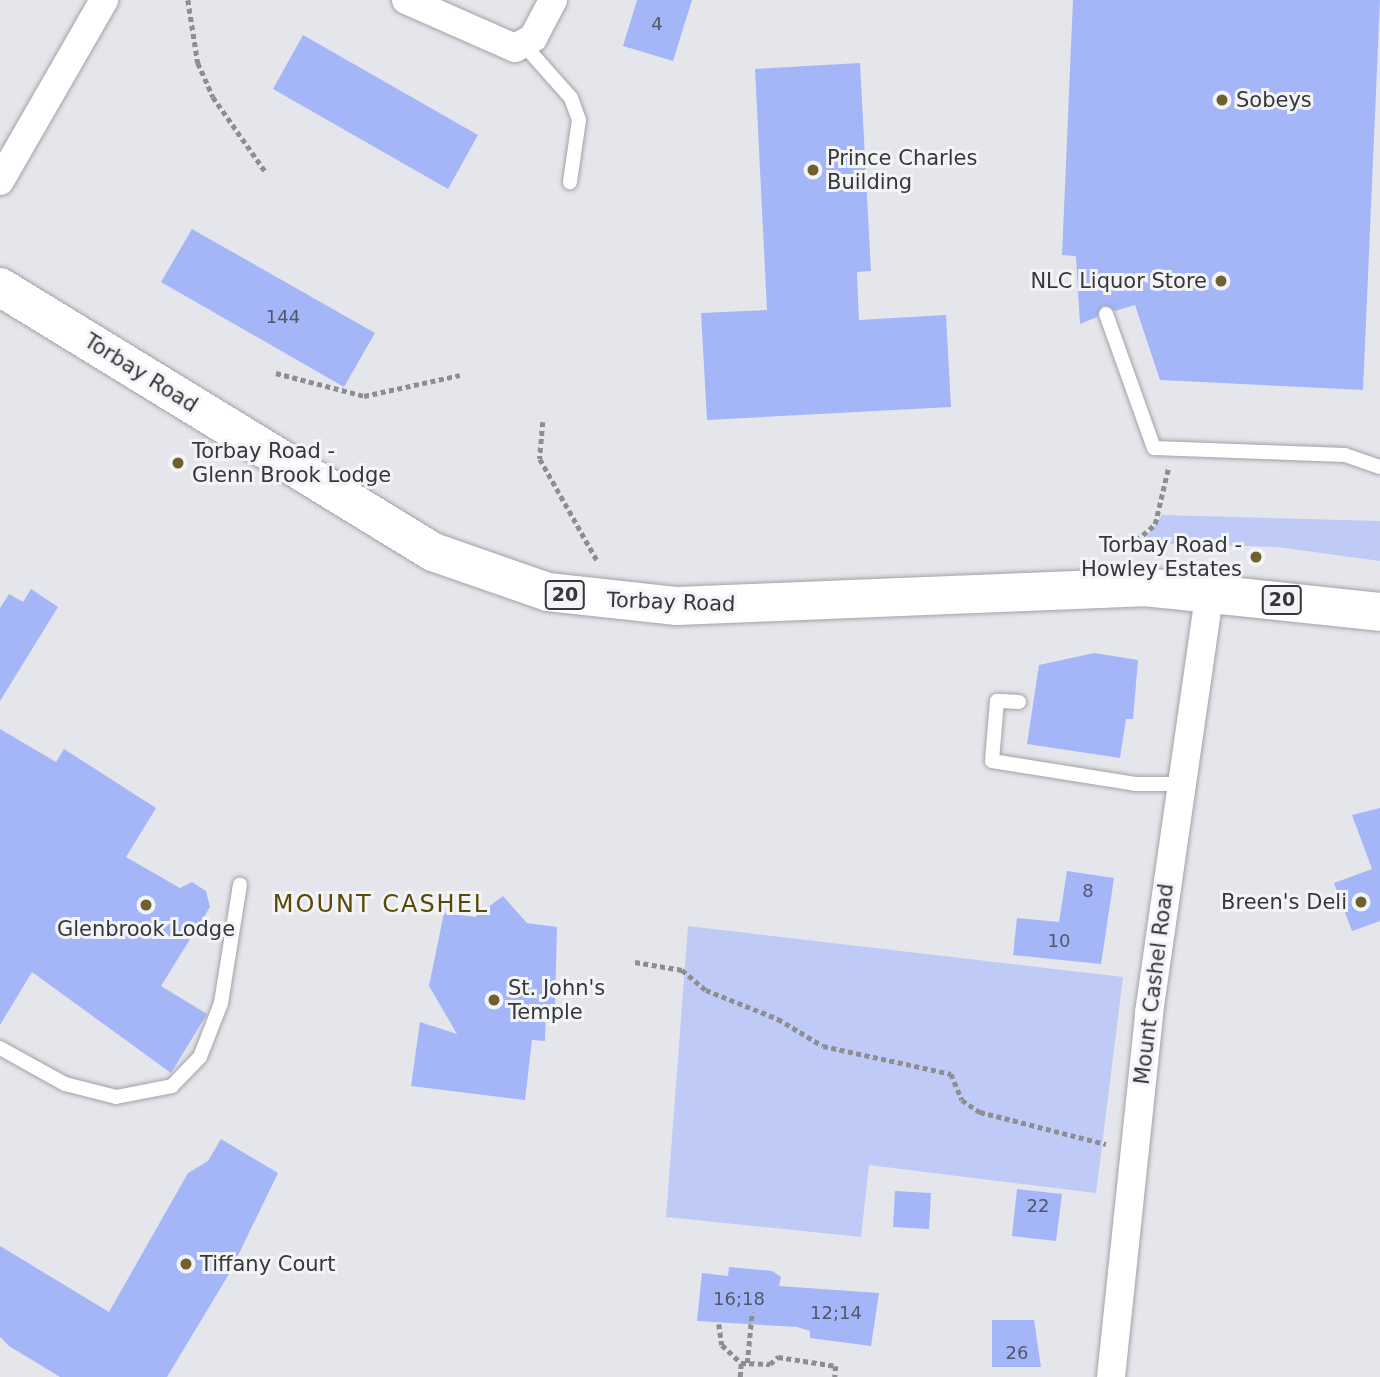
<!DOCTYPE html>
<html>
<head>
<meta charset="utf-8">
<style>
  body { margin:0 }
  #map { position:relative; width:1380px; height:1377px; overflow:hidden; background:#e5e6eb; font-family:"DejaVu Sans",sans-serif }
  div>[style] { position:absolute }
  .green>* { inset:0; background:#bfcbf6 }
  .building>* { inset:0; background:#a4b6f8 }
  .path>* { height:4.5px; margin-top:-2.25px; transform-origin:0; background:repeating-linear-gradient(90deg,#8d8e91 0 5px,transparent 0 8.5px) }
  .roads { filter:drop-shadow(0 0 2px #a1a2a7) drop-shadow(0 0 2px #a1a2a7) }
  .lane>* { height:14px; margin:-7px; padding:0 7px; transform-origin:7px; border-radius:7px; background:#fff }
  .street>* { height:28px; margin:-14px; padding:0 14px; transform-origin:14px; border-radius:14px; background:#fff }
  .primary>* { height:38px; margin:-19px; padding:0 19px; transform-origin:19px; border-radius:19px; background:#fff }
  .dots>* { width:19px; height:19px; translate:-50% -50%; box-sizing:border-box; border:4px solid #f2f4f8; border-radius:50% }
  span { translate:-50% -50%; white-space:nowrap; text-align:center; line-height:1.15; -webkit-text-stroke:6px #f2f4f8; paint-order:stroke }
  .number-label { font-size:18px; color:#525769 }
  .number-label span { -webkit-text-stroke-width:0 }
  .shield-label span { padding:2px 5px; background:#f2f4f8; border:2px solid; border-radius:5px; -webkit-text-stroke-width:0 }
  .shield-label { font-size:19px; color:#373739; font-weight:700 }
  .poi-label { font-size:21px; color:#373739 }
  .left { translate:0 -50%; text-align:left }
  .right { translate:-100% -50%; text-align:right }
  .street-label { font-size:21px; color:#373739 }
  .quarter-label { font-size:24px; color:#594806; letter-spacing:2px }
</style>
</head>
<body>
<div id="map">
  <div class="green">
    <i style="clip-path:polygon(1162px 515px,1380px 521px,1380px 561px,1277px 547px,1142px 543px)"></i>
    <i style="clip-path:polygon(688px 926px,1123px 977px,1096px 1193px,869px 1165px,861px 1237px,666px 1217px)"></i>
  </div>
  <div class="building">
    <i style="clip-path:polygon(637px 0,692px 0,673px 61px,623px 46px)"></i>
    <i style="clip-path:polygon(1073px 0,1380px 0,1363px 390px,1160px 380px,1135px 305px,1115px 311px,1103px 305px,1097px 317px,1080px 324px,1076px 256px,1062px 255px)"></i>
    <i style="clip-path:polygon(303px 35px,478px 135px,448px 189px,273px 89px)"></i>
    <i style="clip-path:polygon(860px 63px,871px 271px,857px 272px,859px 320px,946px 315px,951px 407px,707px 420px,701px 313px,767px 310px,755px 69px)"></i>
    <i style="clip-path:polygon(192px 229px,375px 333px,344px 387px,161px 282px)"></i>
    <i style="clip-path:polygon(31px 589px,58px 607px,0 701px,0 608px,9px 594px,23px 602px)"></i>
    <i style="clip-path:polygon(1094px 653px,1138px 660px,1133px 719px,1126px 719px,1120px 758px,1027px 744px,1039px 665px)"></i>
    <i style="clip-path:polygon(0 729px,56px 762px,64px 749px,156px 808px,126px 857px,180px 888px,192px 882px,206px 891px,210px 907px,161px 986px,207px 1014px,171px 1073px,32px 972px,0 1025px)"></i>
    <i style="clip-path:polygon(1380px 808px,1380px 921px,1352px 931px,1334px 883px,1372px 869px,1352px 815px)"></i>
    <i style="clip-path:polygon(1067px 871px,1114px 878px,1101px 964px,1013px 955px,1017px 918px,1059px 922px)"></i>
    <i style="clip-path:polygon(503px 896px,527px 923px,557px 927px,555px 1007px,546px 1006px,545px 1041px,532px 1040px,525px 1100px,411px 1086px,420px 1022px,457px 1034px,429px 986px,444px 913px,475px 917px)"></i>
    <i style="clip-path:polygon(221px 1139px,278px 1173px,229px 1274px,167px 1377px,60px 1377px,9px 1346px,0 1337px,0 1246px,109px 1312px,188px 1173px,208px 1161px)"></i>
    <i style="clip-path:polygon(1017px 1189px,1062px 1194px,1056px 1241px,1012px 1236px)"></i>
    <i style="clip-path:polygon(895px 1191px,931px 1193px,929px 1229px,893px 1227px)"></i>
    <i style="clip-path:polygon(729px 1267px,772px 1271px,781px 1277px,779px 1286px,879px 1293px,871px 1346px,810px 1338px,810px 1331px,797px 1327px,697px 1321px,702px 1273px,728px 1276px)"></i>
    <i style="clip-path:polygon(992px 1320px,1034px 1320px,1041px 1367px,992px 1367px)"></i>
  </div>
  <div class="path">
    <i style="left:188px;top:0;width:64px;rotate:81deg"></i>
    <i style="left:198px;top:63px;width:37px;rotate:66deg"></i>
    <i style="left:213px;top:97px;width:90px;rotate:54.9deg"></i>
    <i style="left:276px;top:373px;width:91px;rotate:14.6deg"></i>
    <i style="left:364px;top:396px;width:98px;rotate:-12.3deg"></i>
    <i style="left:543px;top:422px;width:37px;rotate:95deg"></i>
    <i style="left:540px;top:459px;width:116px;rotate:60.6deg"></i>
    <i style="left:1130px;top:546px;width:33px;rotate:-41deg"></i>
    <i style="left:1155px;top:524px;width:57px;rotate:-76.7deg"></i>
    <i style="left:635px;top:962px;width:48px;rotate:9.7deg"></i>
    <i style="left:682px;top:970px;width:31px;rotate:40deg"></i>
    <i style="left:706px;top:990px;width:78px;rotate:21.9deg"></i>
    <i style="left:778px;top:1019px;width:52px;rotate:31deg"></i>
    <i style="left:823px;top:1046px;width:131px;rotate:12.3deg"></i>
    <i style="left:951px;top:1074px;width:28px;rotate:67deg"></i>
    <i style="left:962px;top:1100px;width:22px;rotate:34deg"></i>
    <i style="left:980px;top:1112px;width:130px;rotate:14.3deg"></i>
    <i style="left:719px;top:1324px;width:21px;rotate:82deg"></i>
    <i style="left:722px;top:1345px;width:26px;rotate:43deg"></i>
    <i style="left:747px;top:1363px;width:51px;rotate:-84.4deg"></i>
    <i style="left:740px;top:1377px;width:14px;rotate:-86deg"></i>
    <i style="left:741px;top:1363px;width:29px;rotate:2deg"></i>
    <i style="left:770px;top:1364px;width:11px;rotate:-41deg"></i>
    <i style="left:778px;top:1357px;width:59px;rotate:8.8deg"></i>
    <i style="left:836px;top:1366px;width:11px;rotate:95deg"></i>
  </div>
  <div class="roads">
    <div class="lane">
      <i style="left:525px;top:46px;width:69px;rotate:48.5deg"></i>
      <i style="left:571px;top:98px;width:23px;rotate:70deg"></i>
      <i style="left:579px;top:120px;width:63px;rotate:98.3deg"></i>
      <i style="left:1106px;top:314px;width:142px;rotate:70.3deg"></i>
      <i style="left:1154px;top:448px;width:191px;rotate:2.1deg"></i>
      <i style="left:1345px;top:455px;width:37px;rotate:19deg"></i>
      <i style="left:1019px;top:702px;width:22px;rotate:-177deg"></i>
      <i style="left:997px;top:701px;width:60px;rotate:94.8deg"></i>
      <i style="left:992px;top:761px;width:145px;rotate:9.1deg"></i>
      <i style="left:1135px;top:784px;width:46px"></i>
      <i style="left:0;top:1048px;width:74px;rotate:29deg"></i>
      <i style="left:65px;top:1084px;width:53px;rotate:14.3deg"></i>
      <i style="left:116px;top:1097px;width:57px;rotate:-11.1deg"></i>
      <i style="left:172px;top:1086px;width:40px;rotate:-46deg"></i>
      <i style="left:200px;top:1057px;width:58px;rotate:-68.7deg"></i>
      <i style="left:221px;top:1003px;width:120px;rotate:-80.9deg"></i>
    </div>
    <div class="street">
      <i style="left:406px;top:0;width:119px;rotate:23.8deg"></i>
      <i style="left:515px;top:48px;width:21px;rotate:-29deg"></i>
      <i style="left:533px;top:38px;width:43px;rotate:-62.2deg"></i>
      <i style="left:0;top:181px;width:209px;rotate:-60.1deg"></i>
      <i style="left:1111px;top:1377px;width:366px;rotate:-84deg"></i>
      <i style="left:1149px;top:1013px;width:425px;rotate:-81.8deg"></i>
    </div>
    <div class="primary">
      <i style="left:0;top:287px;width:508px;rotate:31.47deg"></i>
      <i style="left:433px;top:552px;width:122px;rotate:19.2deg"></i>
      <i style="left:548px;top:592px;width:130px;rotate:6.2deg"></i>
      <i style="left:677px;top:606px;width:467px;rotate:-2.3deg"></i>
      <i style="left:1144px;top:587px;width:237px;rotate:6deg"></i>
    </div>
  </div>
  <div class="dots">
    <i style="left:1222px;top:100px;background:#70602e"></i>
    <i style="left:813px;top:170px;background:#70602e"></i>
    <i style="left:1221px;top:281px;background:#70602e"></i>
    <i style="left:178px;top:463px;background:#70602e"></i>
    <i style="left:1256px;top:557px;background:#70602e"></i>
    <i style="left:1361px;top:902px;background:#70602e"></i>
    <i style="left:146px;top:905px;background:#70602e"></i>
    <i style="left:494px;top:1000px;background:#70602e"></i>
    <i style="left:186px;top:1264px;background:#70602e"></i>
  </div>
  <div class="number-label">
    <span style="left:657px;top:24px">4</span>
    <span style="left:283px;top:317px">144</span>
    <span style="left:1088px;top:891px">8</span>
    <span style="left:1059px;top:941px">10</span>
    <span style="left:1038px;top:1206px">22</span>
    <span style="left:739px;top:1299px">16;18</span>
    <span style="left:836px;top:1313px">12;14</span>
    <span style="left:1017px;top:1353px">26</span>
  </div>
  <div class="shield-label">
    <span style="left:565px;top:595px">20</span>
    <span style="left:1282px;top:600px">20</span>
  </div>
  <div class="poi-label">
    <span class="left" style="left:1236px;top:100px">Sobeys</span>
    <span class="left" style="left:827px;top:170px">Prince Charles<br>Building</span>
    <span class="right" style="left:1207px;top:281px">NLC Liquor Store</span>
    <span class="left" style="left:192px;top:463px">Torbay Road -<br>Glenn Brook Lodge</span>
    <span class="right" style="left:1242px;top:557px">Torbay Road -<br>Howley Estates</span>
    <span class="right" style="left:1347px;top:902px">Breen's Deli</span>
    <span style="left:146px;top:929px">Glenbrook Lodge</span>
    <span class="left" style="left:508px;top:1000px">St. John's<br>Temple</span>
    <span class="left" style="left:200px;top:1264px">Tiffany Court</span>
  </div>
  <div class="street-label">
    <span style="left:141px;top:373px;rotate:32deg">Torbay Road</span>
    <span style="left:671px;top:602px;rotate:2deg">Torbay Road</span>
    <span style="left:1154px;top:984px;rotate:-83deg">Mount Cashel Road</span>
  </div>
  <div class="quarter-label">
    <span style="left:381px;top:905px">MOUNT CASHEL</span>
  </div>
</div>
</body>
</html>
